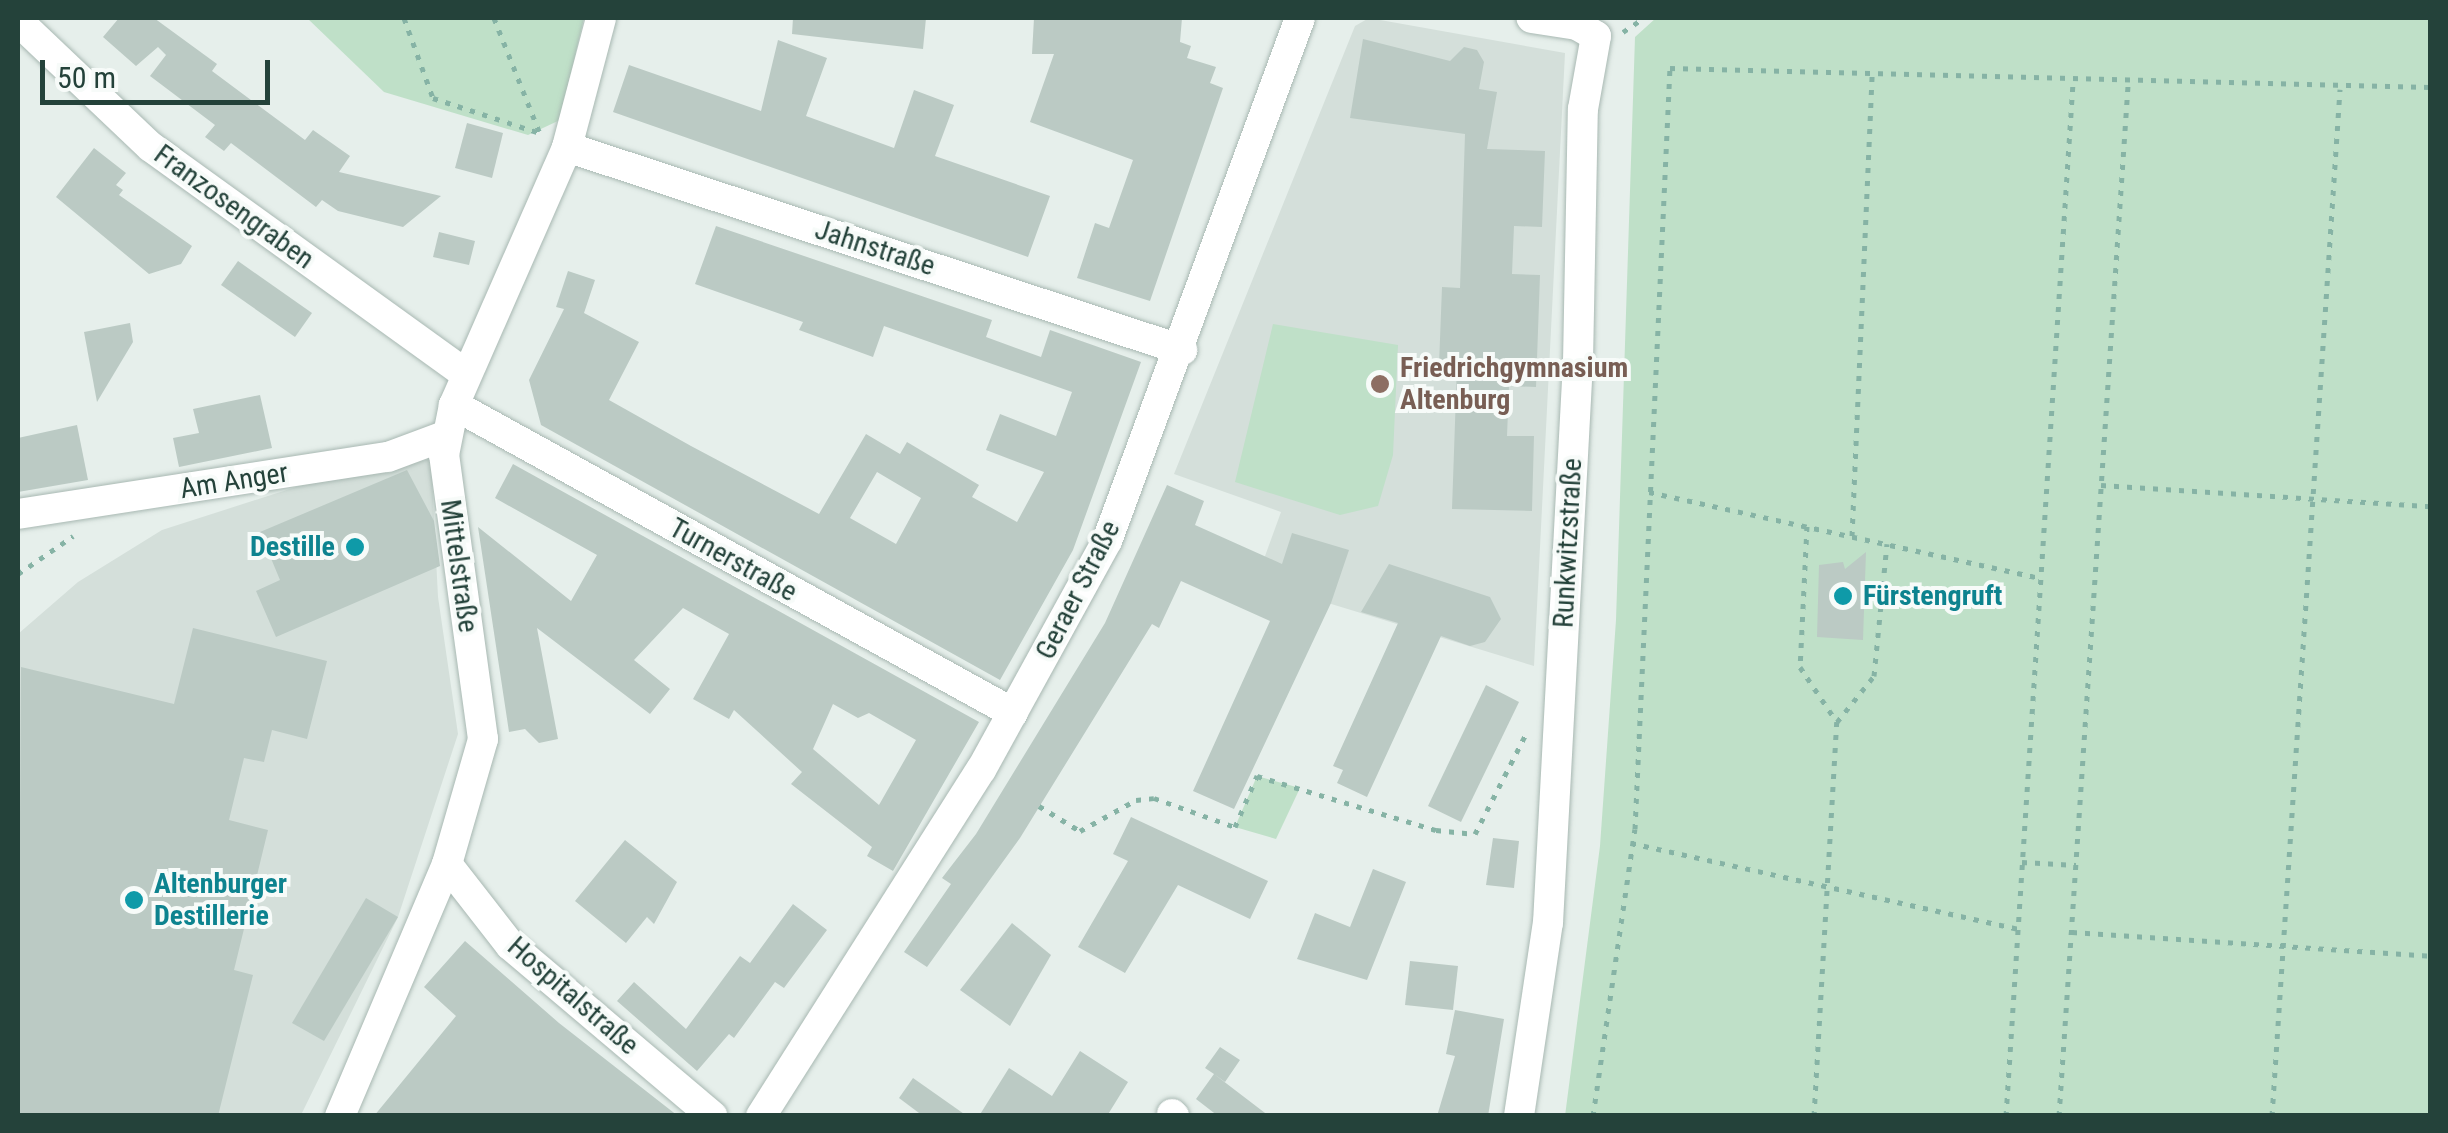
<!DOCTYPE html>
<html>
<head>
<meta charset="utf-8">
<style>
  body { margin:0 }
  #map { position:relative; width:2448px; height:1133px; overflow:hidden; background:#e6efeb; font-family:"Roboto Condensed",sans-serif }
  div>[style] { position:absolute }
  .built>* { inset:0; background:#d4dfda }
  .green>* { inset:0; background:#bfe0c8 }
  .building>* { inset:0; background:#bbcac4 }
  .path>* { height:5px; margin-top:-2.5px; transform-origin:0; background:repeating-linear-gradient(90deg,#86b3a5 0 5px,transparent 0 13px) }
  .roads { filter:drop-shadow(0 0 2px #a8b8b2) drop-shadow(0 0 2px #a8b8b2) }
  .street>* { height:30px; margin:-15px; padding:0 15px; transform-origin:15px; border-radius:15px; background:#fff }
  .secondary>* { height:30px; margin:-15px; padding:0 15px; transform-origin:15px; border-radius:15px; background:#fff }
  .dots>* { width:28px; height:28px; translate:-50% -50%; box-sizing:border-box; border:5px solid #f7fbf9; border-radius:50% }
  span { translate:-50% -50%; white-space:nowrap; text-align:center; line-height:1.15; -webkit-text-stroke:8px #f7fbf9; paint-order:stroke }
  .street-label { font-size:28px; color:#24423a }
  .education-label { font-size:28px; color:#785e54; font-weight:700 }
  .left { translate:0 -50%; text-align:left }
  .culture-label { font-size:28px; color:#0d838f; font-weight:700 }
  .right { translate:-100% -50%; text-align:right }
  .frame { position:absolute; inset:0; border:20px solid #24423a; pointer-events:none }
  .scale { position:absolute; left:40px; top:60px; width:230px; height:45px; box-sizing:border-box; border:5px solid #24423a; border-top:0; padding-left:12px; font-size:30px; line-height:35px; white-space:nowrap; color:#24423a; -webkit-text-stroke:8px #f7fbf9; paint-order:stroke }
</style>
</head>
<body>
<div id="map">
  <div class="built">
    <i style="clip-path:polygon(1369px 18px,1565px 53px,1534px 666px,1256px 581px,1281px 512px,1174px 474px,1355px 26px)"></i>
    <i style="clip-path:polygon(431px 459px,438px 597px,458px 734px,398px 917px,301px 1115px,18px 1115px,18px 634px,78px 582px,162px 530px,299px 486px)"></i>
  </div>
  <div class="green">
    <i style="clip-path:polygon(307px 18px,584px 18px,560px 120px,528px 135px,384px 92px)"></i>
    <i style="clip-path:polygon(1656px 18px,2430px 18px,2430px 1115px,1565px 1116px,1600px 846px,1616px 620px,1635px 37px)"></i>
    <i style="clip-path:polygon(1273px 324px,1398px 345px,1393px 455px,1378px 506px,1340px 515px,1235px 482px)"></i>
    <i style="clip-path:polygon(1257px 776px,1300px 788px,1276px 839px,1235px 827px)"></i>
  </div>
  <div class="building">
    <i style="clip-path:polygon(119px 18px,154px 18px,217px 64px,212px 71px,305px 140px,313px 130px,350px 156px,339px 172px,441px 196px,403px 227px,338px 211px,322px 200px,316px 207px,231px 143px,224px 151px,205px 137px,215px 125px,150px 76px,166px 55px,158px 47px,136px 66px,103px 37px)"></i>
    <i style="clip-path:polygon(793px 18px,926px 18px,923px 49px,792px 34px)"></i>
    <i style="clip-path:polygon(1034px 18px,1182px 18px,1180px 42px,1191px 46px,1187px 58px,1216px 67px,1210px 83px,1223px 88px,1150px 301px,1077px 278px,1095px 223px,1109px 228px,1133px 160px,1030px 122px,1054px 54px,1032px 54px)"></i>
    <i style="clip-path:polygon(1363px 39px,1450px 61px,1464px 47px,1477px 50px,1484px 62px,1479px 89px,1497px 92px,1487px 149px,1545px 151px,1542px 227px,1514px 226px,1512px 274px,1540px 275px,1536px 387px,1509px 386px,1507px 436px,1534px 436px,1532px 511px,1452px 509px,1457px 365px,1439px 365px,1442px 287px,1460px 288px,1465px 134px,1350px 118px)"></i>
    <i style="clip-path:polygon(778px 40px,827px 58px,806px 116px,894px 148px,914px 90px,954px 105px,935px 156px,1050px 196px,1028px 257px,613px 112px,629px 65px,761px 111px)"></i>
    <i style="clip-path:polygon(467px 123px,503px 133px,492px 178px,455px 168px)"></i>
    <i style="clip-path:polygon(94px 148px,126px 173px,116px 185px,123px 190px,119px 195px,192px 246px,181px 264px,149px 274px,56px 197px)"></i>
    <i style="clip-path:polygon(evenodd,716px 226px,992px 320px,986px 337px,1041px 357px,1050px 330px,1141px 362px,1073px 550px,1000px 680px,541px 425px,529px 380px,564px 309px,556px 307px,568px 271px,595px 280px,584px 313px,639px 342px,609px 400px,691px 446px,819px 514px,866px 434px,900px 454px,907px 442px,979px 485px,972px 497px,1017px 522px,1044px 472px,986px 450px,1000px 414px,1056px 436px,1072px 392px,884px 326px,873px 357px,799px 330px,803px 322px,695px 284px,716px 226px,877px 472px,921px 498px,896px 544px,850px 518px,877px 472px)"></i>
    <i style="clip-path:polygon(439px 232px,475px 241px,469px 265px,433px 257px)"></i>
    <i style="clip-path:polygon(238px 261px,312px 313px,295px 337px,221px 285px)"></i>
    <i style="clip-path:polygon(130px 323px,133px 342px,97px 402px,84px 332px)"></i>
    <i style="clip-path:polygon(260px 395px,272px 448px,179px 467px,173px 438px,199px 433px,193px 409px)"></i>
    <i style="clip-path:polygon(77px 425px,88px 480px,18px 492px,18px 438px)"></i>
    <i style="clip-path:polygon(evenodd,513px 464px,979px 722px,893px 871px,867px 856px,872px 847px,791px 784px,802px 772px,734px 710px,729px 719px,693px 699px,729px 634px,683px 608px,634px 660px,670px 689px,650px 714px,537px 628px,558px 739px,539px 743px,525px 729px,509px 732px,478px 527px,571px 601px,597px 555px,495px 498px,513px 464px,833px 704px,858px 718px,869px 713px,916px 740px,879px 805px,813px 749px,833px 704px)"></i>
    <i style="clip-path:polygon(407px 470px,434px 521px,440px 566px,276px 637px,256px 591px,280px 580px,260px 532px)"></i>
    <i style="clip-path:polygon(1167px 485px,1204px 501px,1195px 525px,1282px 564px,1292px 533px,1349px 550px,1331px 603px,1234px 809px,1193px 791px,1270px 621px,1181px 581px,1159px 628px,1152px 624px,1020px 838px,927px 967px,904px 952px,951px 884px,942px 878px,976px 834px,1105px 623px)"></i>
    <i style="clip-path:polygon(1866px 552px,1863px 640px,1817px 637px,1819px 565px,1843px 562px,1845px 569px)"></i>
    <i style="clip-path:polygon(1389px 564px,1490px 597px,1501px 619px,1485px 642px,1470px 646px,1441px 636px,1367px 797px,1337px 783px,1343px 770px,1333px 766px,1398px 623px,1361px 612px)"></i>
    <i style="clip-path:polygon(193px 628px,327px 661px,307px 739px,272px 730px,264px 762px,244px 758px,229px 820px,268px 830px,234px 970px,253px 975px,218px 1116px,18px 1116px,21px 667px,174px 704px)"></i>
    <i style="clip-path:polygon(1486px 685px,1519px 702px,1461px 822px,1428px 806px)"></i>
    <i style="clip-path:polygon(1131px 817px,1268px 881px,1250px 919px,1178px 885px,1125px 973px,1078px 947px,1128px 861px,1113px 854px)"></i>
    <i style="clip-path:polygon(1493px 838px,1519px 841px,1514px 888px,1486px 885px)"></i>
    <i style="clip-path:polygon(625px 840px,677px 882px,654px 924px,647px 917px,626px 943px,575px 901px)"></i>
    <i style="clip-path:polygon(1373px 869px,1406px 882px,1367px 980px,1297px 959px,1315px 913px,1350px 927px)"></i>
    <i style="clip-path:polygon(366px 898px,398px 917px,324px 1041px,292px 1023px)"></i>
    <i style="clip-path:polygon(793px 904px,827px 930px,784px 988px,775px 982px,734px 1038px,729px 1034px,697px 1071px,617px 1001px,634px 982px,686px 1029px,740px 956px,750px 963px)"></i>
    <i style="clip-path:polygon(1012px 923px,1051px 955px,1010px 1026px,960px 990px)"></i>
    <i style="clip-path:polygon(465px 941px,559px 1023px,678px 1116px,374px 1116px,456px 1016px,424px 987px)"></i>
    <i style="clip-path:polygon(1410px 961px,1458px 966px,1453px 1010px,1405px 1005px)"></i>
    <i style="clip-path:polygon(1455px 1010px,1504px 1019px,1488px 1116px,1437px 1116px,1455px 1056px,1446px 1054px)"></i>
    <i style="clip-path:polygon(1220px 1047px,1240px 1060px,1225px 1082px,1214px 1074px,1269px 1116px,1218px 1116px,1196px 1099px,1214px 1074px,1205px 1068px)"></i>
    <i style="clip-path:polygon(1080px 1051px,1128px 1082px,1107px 1116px,979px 1116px,1009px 1068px,1052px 1096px)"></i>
    <i style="clip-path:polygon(913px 1078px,967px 1116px,923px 1116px,899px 1098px)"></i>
  </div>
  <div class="path">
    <i style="left:404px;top:18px;width:85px;rotate:70.1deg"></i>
    <i style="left:433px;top:98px;width:113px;rotate:18.1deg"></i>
    <i style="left:494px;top:18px;width:122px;rotate:68.3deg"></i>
    <i style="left:1623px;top:32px;width:25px;rotate:-34deg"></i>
    <i style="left:2101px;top:485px;width:330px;rotate:3.7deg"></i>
    <i style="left:1649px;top:492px;width:401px;rotate:12.4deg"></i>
    <i style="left:1807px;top:526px;width:141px;rotate:92.8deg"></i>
    <i style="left:1800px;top:667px;width:66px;rotate:56.1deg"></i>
    <i style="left:1852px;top:536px;width:462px;rotate:-87.5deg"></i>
    <i style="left:18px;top:574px;width:67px;rotate:-34.6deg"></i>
    <i style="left:1039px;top:806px;width:48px;rotate:31.4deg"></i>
    <i style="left:1080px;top:831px;width:64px;rotate:-29deg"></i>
    <i style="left:1136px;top:800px;width:18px;rotate:-6deg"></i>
    <i style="left:1154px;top:798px;width:86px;rotate:19.7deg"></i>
    <i style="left:1235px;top:827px;width:56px;rotate:-66.7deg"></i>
    <i style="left:1257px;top:776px;width:187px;rotate:16.8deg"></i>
    <i style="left:1436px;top:830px;width:39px;rotate:6deg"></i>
    <i style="left:1475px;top:834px;width:114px;rotate:-63deg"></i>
    <i style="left:1631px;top:843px;width:396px;rotate:12.5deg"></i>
    <i style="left:2022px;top:862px;width:54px;rotate:3.2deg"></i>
    <i style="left:2072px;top:932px;width:359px;rotate:3.8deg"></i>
    <i style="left:1593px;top:1116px;width:290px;rotate:-81.7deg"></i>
    <i style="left:1635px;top:829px;width:762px;rotate:-87.37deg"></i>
    <i style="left:1670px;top:68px;width:760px;rotate:1.43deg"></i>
    <i style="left:1814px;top:1116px;width:395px;rotate:-86.7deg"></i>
    <i style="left:1837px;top:722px;width:59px;rotate:-51.2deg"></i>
    <i style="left:1874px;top:676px;width:133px;rotate:-84.4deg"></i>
    <i style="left:2006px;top:1116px;width:1036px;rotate:-86.29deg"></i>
    <i style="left:2059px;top:1116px;width:1032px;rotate:-86.17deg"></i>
    <i style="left:2272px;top:1116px;width:1029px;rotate:-86.21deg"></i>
  </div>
  <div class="roads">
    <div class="street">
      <i style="left:18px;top:21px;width:183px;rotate:43.5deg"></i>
      <i style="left:151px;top:147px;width:388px;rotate:35.8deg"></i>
      <i style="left:567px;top:147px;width:648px;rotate:18.27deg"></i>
      <i style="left:454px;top:405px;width:638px;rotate:28.85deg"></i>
      <i style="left:18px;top:514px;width:374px;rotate:-8.8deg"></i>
      <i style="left:388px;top:457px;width:63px;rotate:-20.4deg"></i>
      <i style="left:447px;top:864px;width:103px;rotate:52.1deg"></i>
      <i style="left:510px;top:945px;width:265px;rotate:40.2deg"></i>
      <i style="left:1172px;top:1114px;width:3px;rotate:45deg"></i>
      <i style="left:340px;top:1116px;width:274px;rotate:-67deg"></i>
      <i style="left:447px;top:864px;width:130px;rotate:-73.9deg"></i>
      <i style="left:483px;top:739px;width:287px;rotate:-97.8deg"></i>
      <i style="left:444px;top:455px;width:51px;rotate:-78.7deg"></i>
      <i style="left:454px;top:405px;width:282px;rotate:-66.3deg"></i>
      <i style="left:567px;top:147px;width:133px;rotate:-75.2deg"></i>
      <i style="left:1519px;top:1116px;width:195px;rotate:-81.5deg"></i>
      <i style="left:1548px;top:923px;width:562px;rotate:-86.94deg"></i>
      <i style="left:1578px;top:362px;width:253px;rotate:-88.9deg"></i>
      <i style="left:1583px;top:109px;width:74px;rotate:-79.9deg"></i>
      <i style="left:1596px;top:36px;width:22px;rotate:-150deg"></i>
      <i style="left:1577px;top:25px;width:46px;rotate:-171.2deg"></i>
    </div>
    <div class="secondary">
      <i style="left:761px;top:1116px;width:410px;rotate:-57.6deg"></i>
      <i style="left:981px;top:770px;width:261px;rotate:-61.2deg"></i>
      <i style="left:1107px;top:541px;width:557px;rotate:-69.74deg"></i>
    </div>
  </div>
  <div class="dots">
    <i style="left:1380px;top:384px;background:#8d6e63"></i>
    <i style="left:355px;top:547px;background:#0f9aa8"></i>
    <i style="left:1843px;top:596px;background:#0f9aa8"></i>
    <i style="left:134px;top:900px;background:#0f9aa8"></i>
  </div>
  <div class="street-label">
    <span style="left:234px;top:207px;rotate:36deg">Franzosengraben</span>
    <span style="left:875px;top:248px;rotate:18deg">Jahnstraße</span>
    <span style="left:234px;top:481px;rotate:-9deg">Am Anger</span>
    <span style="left:1568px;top:543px;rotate:-87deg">Runkwitzstraße</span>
    <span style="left:733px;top:560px;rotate:29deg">Turnerstraße</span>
    <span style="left:459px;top:566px;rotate:82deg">Mittelstraße</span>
    <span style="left:1078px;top:590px;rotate:-63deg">Geraer Straße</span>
    <span style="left:573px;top:996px;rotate:41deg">Hospitalstraße</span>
  </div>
  <div class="education-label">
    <span class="left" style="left:1400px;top:384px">Friedrichgymnasium<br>Altenburg</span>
  </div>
  <div class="culture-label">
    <span class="right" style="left:335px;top:547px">Destille</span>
    <span class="left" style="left:1863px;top:596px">Fürstengruft</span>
    <span class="left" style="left:154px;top:900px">Altenburger<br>Destillerie</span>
  </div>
  <div class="frame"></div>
  <div class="scale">50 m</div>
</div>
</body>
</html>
